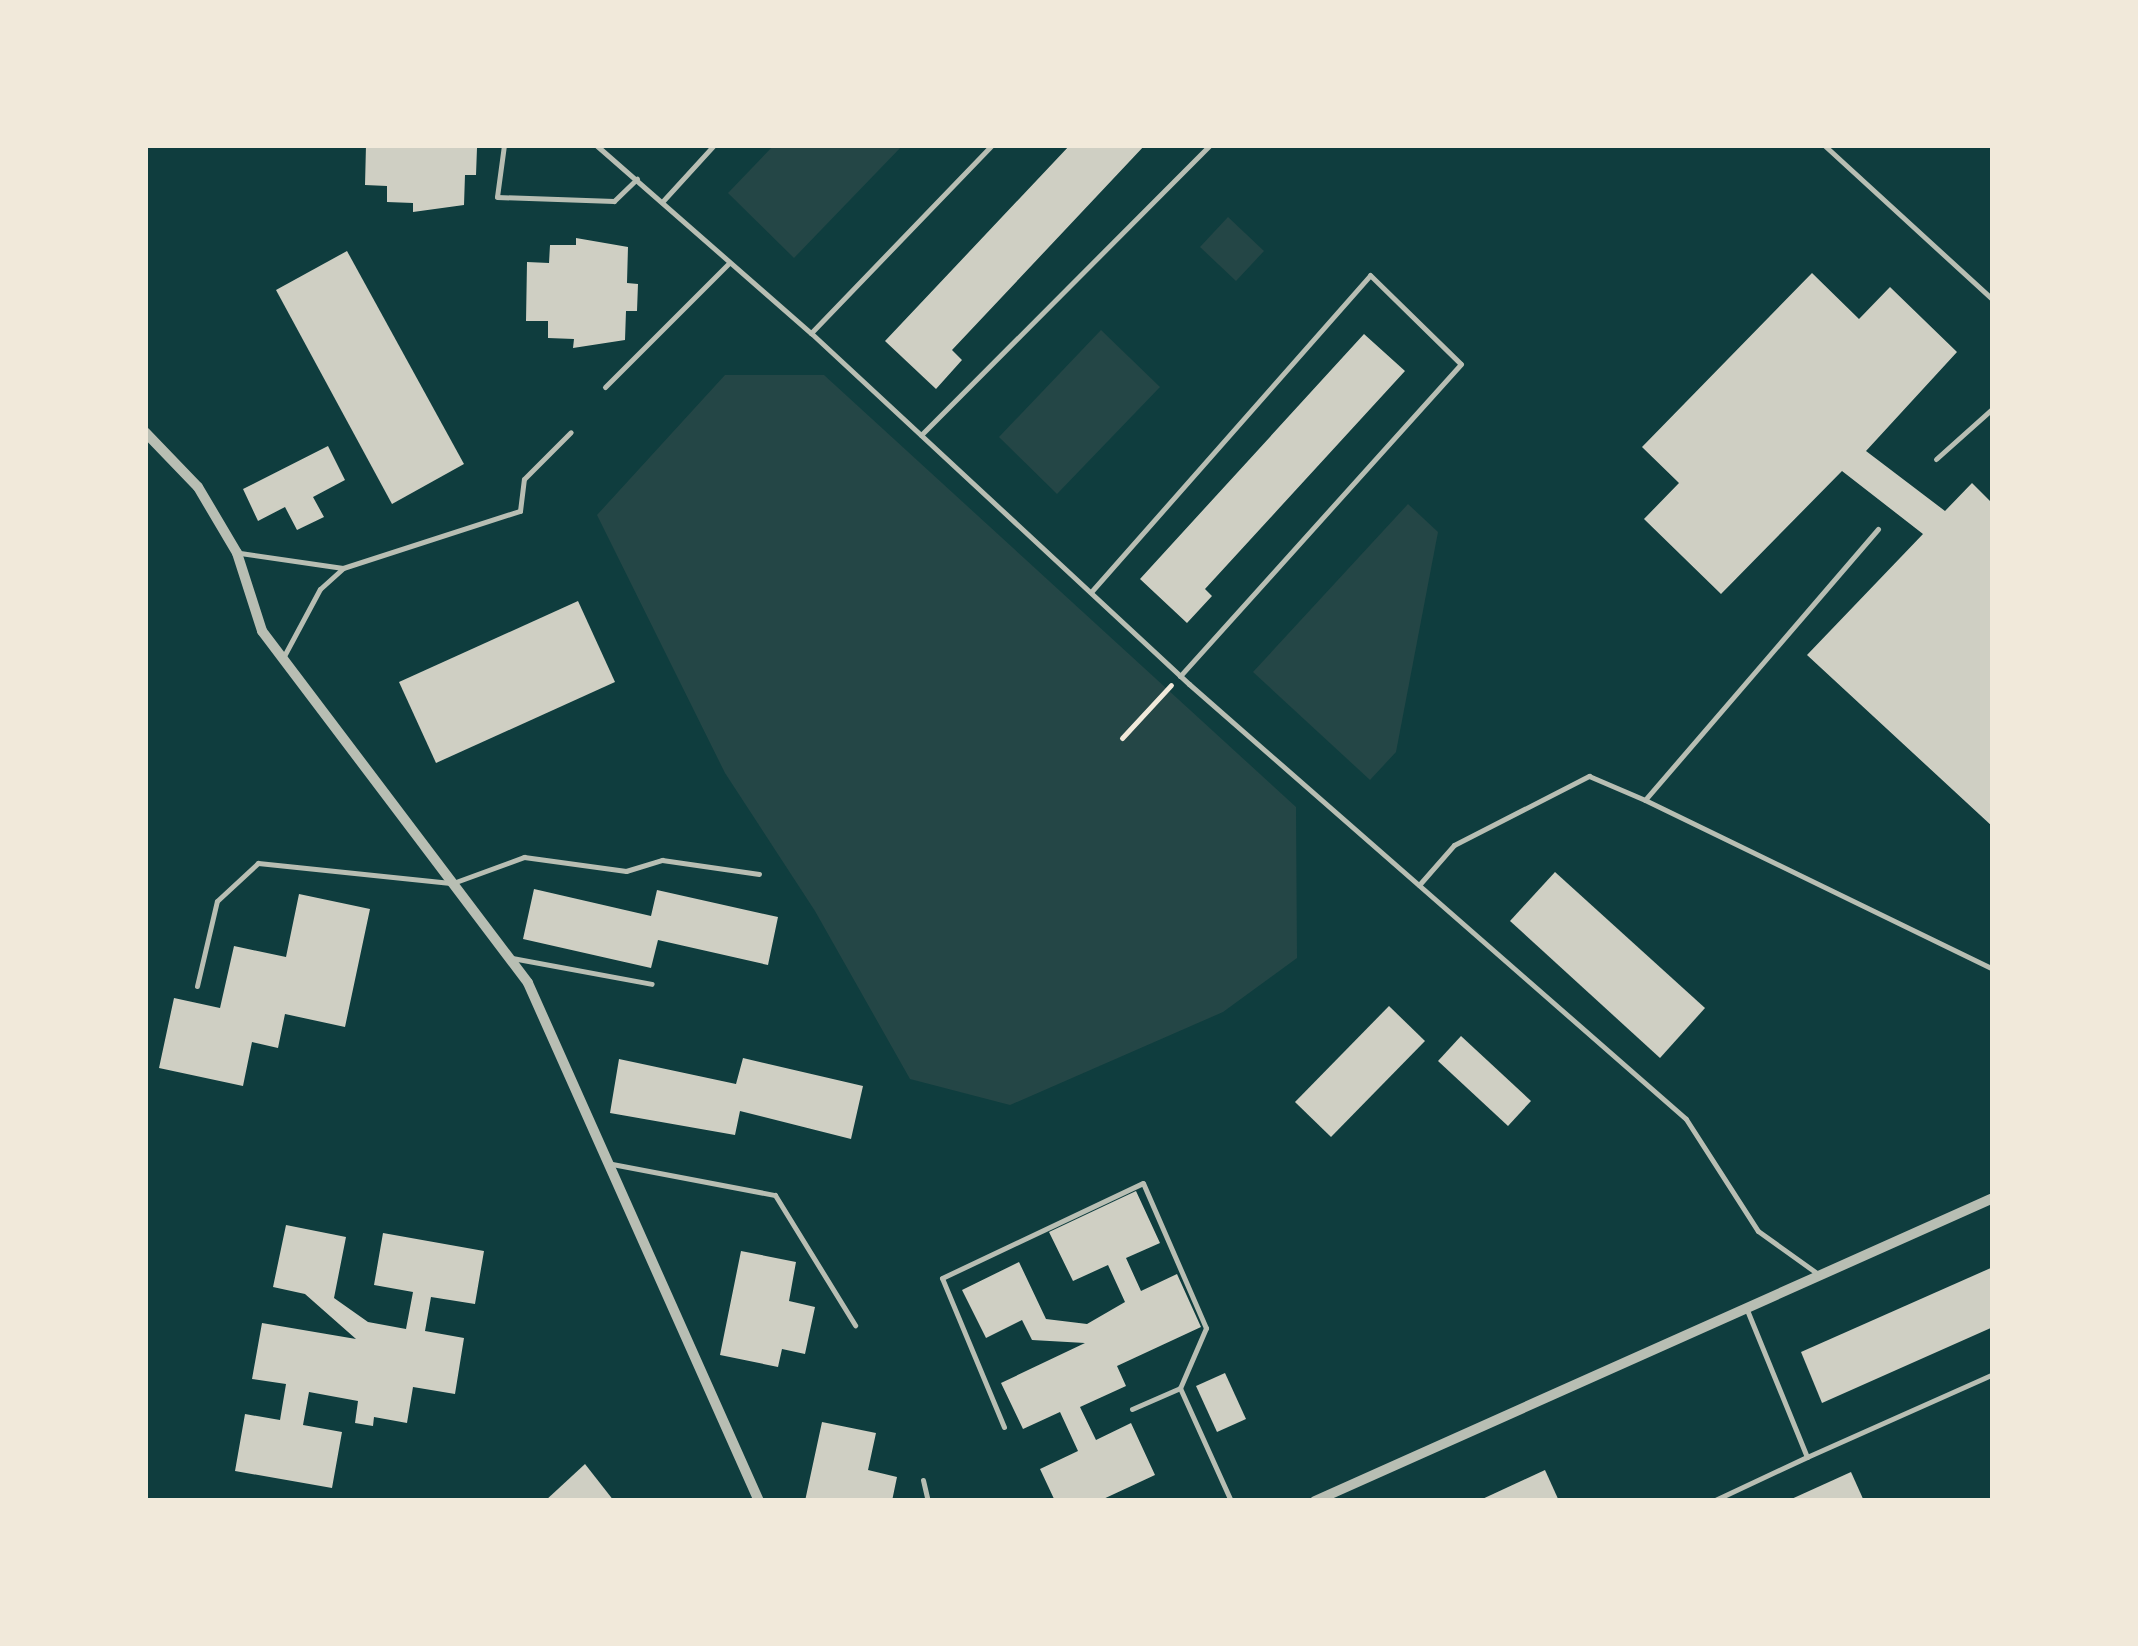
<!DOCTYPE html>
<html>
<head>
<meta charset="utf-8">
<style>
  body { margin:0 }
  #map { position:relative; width:2138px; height:1646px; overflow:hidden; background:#0f3d3e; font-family:"PT Sans Narrow",sans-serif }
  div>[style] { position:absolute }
  .green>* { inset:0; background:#244646 }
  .building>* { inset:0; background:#cfcfc3 }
  .path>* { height:5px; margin:-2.5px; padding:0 2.5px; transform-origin:2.5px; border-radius:2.5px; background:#f1e9da }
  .service>* { height:5px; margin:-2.5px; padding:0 2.5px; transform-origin:2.5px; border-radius:2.5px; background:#b8beb3 }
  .minor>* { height:10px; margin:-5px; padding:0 5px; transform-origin:5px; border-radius:5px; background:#b8beb3 }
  span { translate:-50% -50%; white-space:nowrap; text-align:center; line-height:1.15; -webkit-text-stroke:9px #f1e9da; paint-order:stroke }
  .frame { position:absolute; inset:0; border:148px solid #f1e9da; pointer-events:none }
</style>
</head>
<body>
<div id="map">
  <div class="green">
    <i style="clip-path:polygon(774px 145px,903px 145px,794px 258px,728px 193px)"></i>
    <i style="clip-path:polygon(1228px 217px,1264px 251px,1236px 281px,1200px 247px)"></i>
    <i style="clip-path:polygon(1101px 330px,1160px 387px,1057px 494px,999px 437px)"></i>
    <i style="clip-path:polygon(725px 375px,824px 375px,1296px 807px,1297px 958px,1223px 1012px,1010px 1105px,910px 1079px,815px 911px,725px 773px,597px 515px)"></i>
    <i style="clip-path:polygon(1408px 504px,1438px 532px,1396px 752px,1370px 780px,1253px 672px)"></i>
  </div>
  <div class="building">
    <i style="clip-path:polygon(366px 145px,477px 148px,476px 175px,465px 175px,464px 205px,413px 212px,413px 203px,387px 202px,387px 186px,365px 185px)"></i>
    <i style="clip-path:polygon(1070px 145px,1145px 145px,952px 350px,962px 360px,936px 389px,885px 341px)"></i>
    <i style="clip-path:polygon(576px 238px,628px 247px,627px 283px,638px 284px,637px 311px,626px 311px,625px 340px,573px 348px,574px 339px,548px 338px,548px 321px,526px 321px,527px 262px,549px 263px,550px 245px,576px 245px)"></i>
    <i style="clip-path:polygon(347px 251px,464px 464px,392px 504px,276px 290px)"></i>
    <i style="clip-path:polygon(1812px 273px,1859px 319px,1890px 287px,1957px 352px,1866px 451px,1945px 511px,1972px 483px,1993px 504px,1993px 827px,1807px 655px,1923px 534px,1842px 471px,1721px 594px,1644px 519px,1679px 483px,1642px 447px)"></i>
    <i style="clip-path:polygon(1364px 334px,1405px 371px,1205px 589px,1212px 596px,1187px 623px,1140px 579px)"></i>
    <i style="clip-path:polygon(328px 446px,345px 480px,313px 497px,324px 517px,297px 530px,285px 507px,258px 521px,243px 489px)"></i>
    <i style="clip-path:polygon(578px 601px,615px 682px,436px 763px,399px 682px)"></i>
    <i style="clip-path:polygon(1555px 872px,1705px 1008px,1660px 1058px,1510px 921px)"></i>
    <i style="clip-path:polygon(534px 889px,651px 916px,657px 890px,778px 917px,768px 965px,658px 940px,651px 968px,523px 939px)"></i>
    <i style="clip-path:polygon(299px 894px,370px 909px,345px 1027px,285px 1014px,278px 1048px,252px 1042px,243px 1086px,159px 1068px,174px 998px,220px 1008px,234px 946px,286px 957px)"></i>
    <i style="clip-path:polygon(1389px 1006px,1425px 1041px,1331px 1137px,1295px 1102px)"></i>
    <i style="clip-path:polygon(1461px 1036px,1531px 1101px,1508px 1126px,1438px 1061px)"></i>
    <i style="clip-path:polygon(743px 1058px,863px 1086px,851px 1139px,740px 1111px,735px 1135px,610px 1113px,619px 1059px,736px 1084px)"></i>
    <i style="clip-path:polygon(1136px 1191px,1160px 1243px,1126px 1258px,1141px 1291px,1177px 1274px,1201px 1327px,1117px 1366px,1126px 1386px,1080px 1407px,1096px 1440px,1131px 1423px,1155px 1475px,1099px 1501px,1055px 1501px,1040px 1469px,1078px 1451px,1060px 1412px,1023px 1429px,1001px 1383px,1085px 1343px,1032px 1340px,1022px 1320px,986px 1338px,962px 1290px,1019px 1262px,1046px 1319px,1087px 1324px,1125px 1302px,1108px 1265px,1073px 1281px,1049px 1232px)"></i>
    <i style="clip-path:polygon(286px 1225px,346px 1237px,334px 1298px,368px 1322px,406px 1329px,413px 1292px,374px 1285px,383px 1233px,484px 1251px,475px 1304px,431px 1297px,425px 1331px,464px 1338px,455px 1394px,413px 1387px,407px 1423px,374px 1417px,373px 1426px,355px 1423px,358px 1401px,309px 1392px,303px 1425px,342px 1432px,332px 1488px,235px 1471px,245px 1414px,280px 1420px,286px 1384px,252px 1379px,262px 1323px,356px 1339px,305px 1294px,273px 1287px)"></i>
    <i style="clip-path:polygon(741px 1251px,796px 1262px,789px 1301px,815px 1307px,805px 1354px,782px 1349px,778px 1367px,720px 1355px)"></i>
    <i style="clip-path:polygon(1993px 1267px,1993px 1327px,1822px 1403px,1801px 1352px)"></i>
    <i style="clip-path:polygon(1225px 1373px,1246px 1419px,1217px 1432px,1196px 1386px)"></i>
    <i style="clip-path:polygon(822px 1422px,876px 1433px,868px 1470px,897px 1477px,892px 1501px,805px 1501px)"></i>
    <i style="clip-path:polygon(585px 1464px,614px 1501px,545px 1501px)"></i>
    <i style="clip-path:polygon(1545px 1470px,1559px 1501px,1478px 1501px)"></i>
    <i style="clip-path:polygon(1851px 1472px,1864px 1501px,1787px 1501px)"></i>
  </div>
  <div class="path">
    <i style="left:1122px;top:738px;width:72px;rotate:-47.2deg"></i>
  </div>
  <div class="service">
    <i style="left:504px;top:145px;width:52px;rotate:97.7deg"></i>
    <i style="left:497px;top:197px;width:117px;rotate:2deg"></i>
    <i style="left:614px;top:201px;width:32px;rotate:-44deg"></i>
    <i style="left:596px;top:145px;width:286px;rotate:41.2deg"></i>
    <i style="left:811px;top:333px;width:516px;rotate:42.88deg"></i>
    <i style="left:1189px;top:684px;width:660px;rotate:41.19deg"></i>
    <i style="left:1686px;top:1119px;width:133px;rotate:57.3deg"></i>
    <i style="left:1758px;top:1231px;width:74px;rotate:35.6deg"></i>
    <i style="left:1824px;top:145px;width:229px;rotate:42.5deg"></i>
    <i style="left:662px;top:202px;width:77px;rotate:-47.6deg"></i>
    <i style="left:811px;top:333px;width:261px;rotate:-46.1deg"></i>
    <i style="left:605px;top:387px;width:175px;rotate:-45deg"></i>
    <i style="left:921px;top:435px;width:409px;rotate:-45.1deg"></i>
    <i style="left:1936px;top:459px;width:76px;rotate:-41.8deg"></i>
    <i style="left:1878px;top:529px;width:357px;rotate:130.7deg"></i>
    <i style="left:1645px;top:800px;width:387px;rotate:25.9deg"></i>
    <i style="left:240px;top:553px;width:104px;rotate:8.3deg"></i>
    <i style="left:343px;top:568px;width:186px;rotate:-17.9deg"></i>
    <i style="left:520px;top:511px;width:32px;rotate:-83deg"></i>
    <i style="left:524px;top:479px;width:66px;rotate:-45deg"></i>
    <i style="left:1091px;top:592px;width:422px;rotate:-48.6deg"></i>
    <i style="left:1370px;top:275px;width:127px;rotate:44.4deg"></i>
    <i style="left:1461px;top:364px;width:420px;rotate:132deg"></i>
    <i style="left:284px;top:656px;width:76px;rotate:-61.8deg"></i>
    <i style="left:320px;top:589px;width:31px;rotate:-42deg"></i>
    <i style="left:1419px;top:885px;width:53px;rotate:-48.8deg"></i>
    <i style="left:1454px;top:845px;width:152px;rotate:-27.1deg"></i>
    <i style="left:1589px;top:776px;width:61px;rotate:23.2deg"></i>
    <i style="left:512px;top:958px;width:142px;rotate:10.5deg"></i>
    <i style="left:197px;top:986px;width:87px;rotate:-76.8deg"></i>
    <i style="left:217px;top:901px;width:56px;rotate:-42.8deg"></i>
    <i style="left:258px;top:863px;width:196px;rotate:5.9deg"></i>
    <i style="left:453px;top:883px;width:76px;rotate:-20.1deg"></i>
    <i style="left:524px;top:857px;width:103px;rotate:7.8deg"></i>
    <i style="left:626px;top:871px;width:38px;rotate:-17deg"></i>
    <i style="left:662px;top:860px;width:98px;rotate:8.2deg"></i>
    <i style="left:612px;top:1164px;width:166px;rotate:10.8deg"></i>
    <i style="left:775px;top:1195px;width:153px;rotate:58.4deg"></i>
    <i style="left:1132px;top:1409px;width:52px;rotate:-23.6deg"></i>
    <i style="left:1004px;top:1427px;width:161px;rotate:-112.6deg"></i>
    <i style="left:942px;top:1278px;width:222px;rotate:-25.3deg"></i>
    <i style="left:1143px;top:1183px;width:158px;rotate:66.5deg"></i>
    <i style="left:1206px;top:1328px;width:65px;rotate:113.4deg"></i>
    <i style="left:1180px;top:1388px;width:124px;rotate:65.7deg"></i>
    <i style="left:1807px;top:1457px;width:204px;rotate:-24deg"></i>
    <i style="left:923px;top:1480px;width:22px;rotate:77deg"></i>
    <i style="left:1713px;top:1501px;width:104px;rotate:-25.1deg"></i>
    <i style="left:1807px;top:1457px;width:159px;rotate:-112.2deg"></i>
  </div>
  <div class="minor">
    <i style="left:145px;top:432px;width:76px;rotate:46.1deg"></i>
    <i style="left:198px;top:487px;width:77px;rotate:59.4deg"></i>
    <i style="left:237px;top:553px;width:82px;rotate:72.2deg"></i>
    <i style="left:262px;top:631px;width:441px;rotate:52.9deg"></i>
    <i style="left:528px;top:983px;width:567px;rotate:65.97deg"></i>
    <i style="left:1315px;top:1501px;width:743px;rotate:-24.08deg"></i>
  </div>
  <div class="frame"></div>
</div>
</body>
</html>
